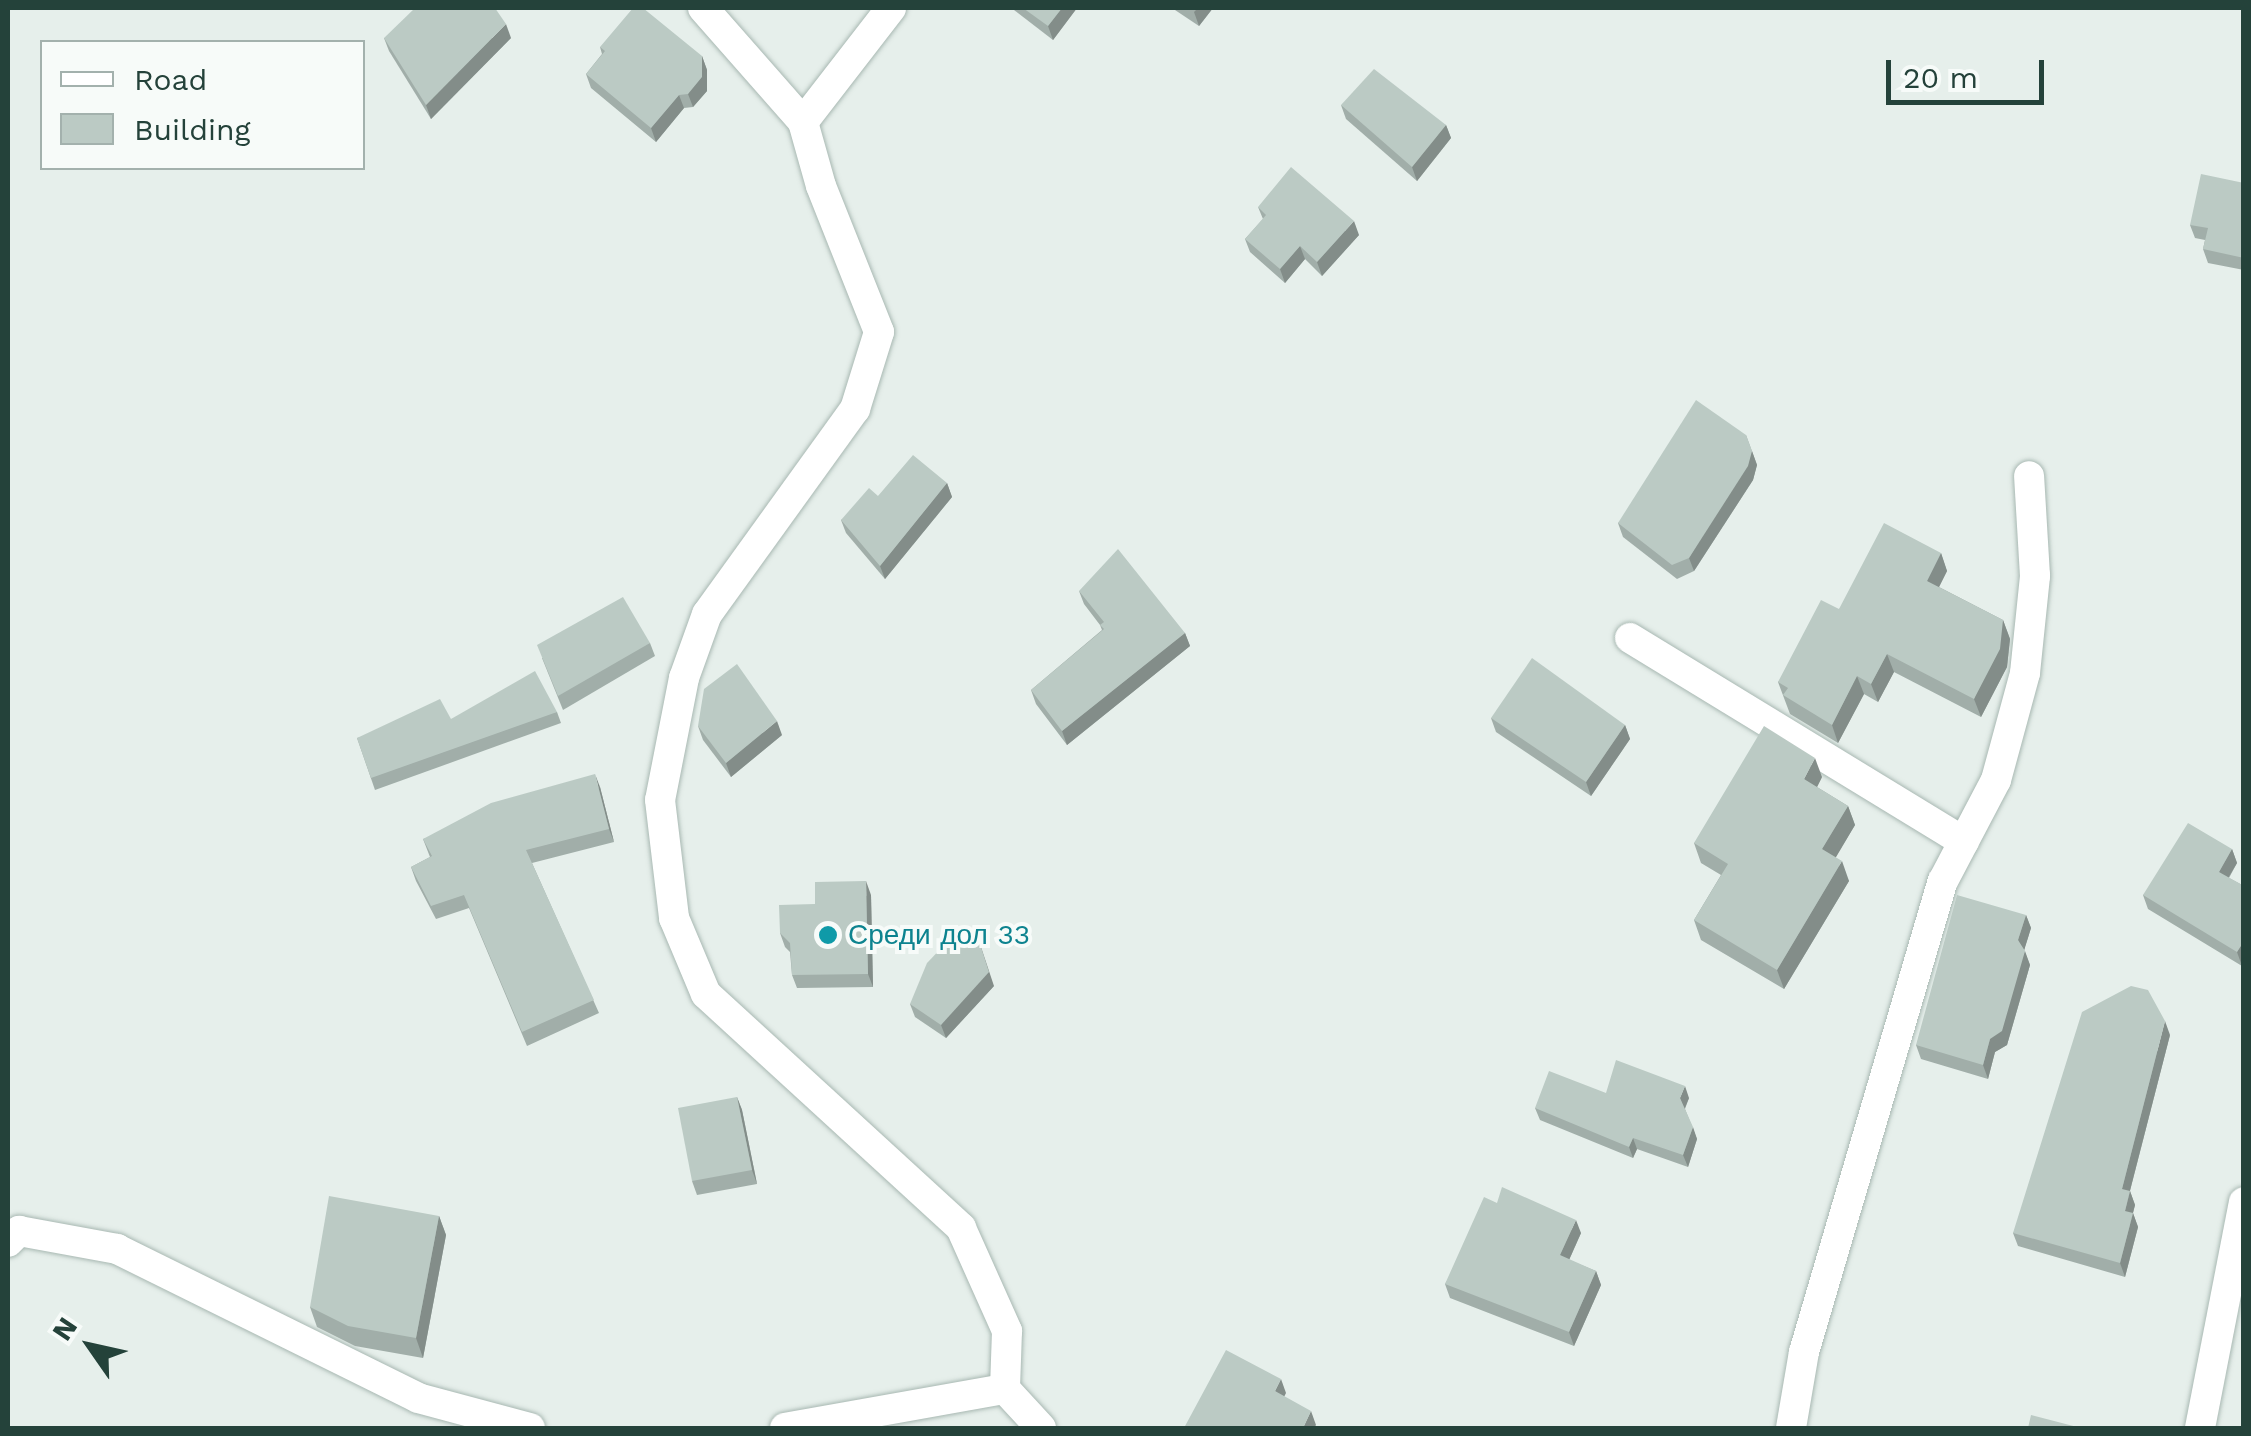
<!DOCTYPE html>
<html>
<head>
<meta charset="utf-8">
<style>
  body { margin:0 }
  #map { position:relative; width:2251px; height:1436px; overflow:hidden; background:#e6efeb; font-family:"Work Sans",sans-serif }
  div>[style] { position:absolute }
  .roads { filter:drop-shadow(0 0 2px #a8b8b2) drop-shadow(0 0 2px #a8b8b2) }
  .minor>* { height:30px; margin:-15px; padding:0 15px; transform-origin:15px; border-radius:15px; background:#fff }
  .wall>* { inset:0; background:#a1aea9 }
  .shaded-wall>* { inset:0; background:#838d89 }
  .building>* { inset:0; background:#bbcac4 }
  .dots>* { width:28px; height:28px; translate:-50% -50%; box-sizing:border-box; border:5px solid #f7fbf9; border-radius:50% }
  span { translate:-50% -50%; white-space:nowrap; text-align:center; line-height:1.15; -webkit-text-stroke:8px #f7fbf9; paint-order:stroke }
  .culture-label { font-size:28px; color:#0d838f }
  .left { translate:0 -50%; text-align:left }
  .frame { position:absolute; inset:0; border:10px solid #24423a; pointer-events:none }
  .legend { position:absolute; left:40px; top:40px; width:325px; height:130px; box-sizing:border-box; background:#f7fbf9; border:2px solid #a3b1ad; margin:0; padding:12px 18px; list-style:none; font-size:30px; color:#24423a }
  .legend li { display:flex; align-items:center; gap:20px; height:50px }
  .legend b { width:50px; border:2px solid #a3b1ad }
  .north { position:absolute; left:40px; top:1296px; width:100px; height:100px; -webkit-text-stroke:8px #f7fbf9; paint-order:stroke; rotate:304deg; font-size:28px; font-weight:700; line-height:40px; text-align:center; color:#24423a }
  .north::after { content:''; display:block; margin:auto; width:35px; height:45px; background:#24423a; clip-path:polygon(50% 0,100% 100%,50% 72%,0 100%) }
  .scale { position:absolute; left:1886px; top:60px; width:158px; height:45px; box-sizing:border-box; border:5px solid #24423a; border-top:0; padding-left:12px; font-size:30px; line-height:35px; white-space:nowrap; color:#24423a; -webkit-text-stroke:8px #f7fbf9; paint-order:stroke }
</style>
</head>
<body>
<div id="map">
  <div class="roads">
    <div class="minor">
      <i style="left:703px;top:8px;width:152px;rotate:48.7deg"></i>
      <i style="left:803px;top:122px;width:66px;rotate:74.3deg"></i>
      <i style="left:821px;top:186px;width:157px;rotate:68.3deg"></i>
      <i style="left:879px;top:332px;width:81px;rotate:107.3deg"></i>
      <i style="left:855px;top:409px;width:253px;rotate:125.8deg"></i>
      <i style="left:707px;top:614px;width:68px;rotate:109.8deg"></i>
      <i style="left:684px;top:678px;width:124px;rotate:101.1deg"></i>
      <i style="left:660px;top:800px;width:119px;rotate:83.2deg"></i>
      <i style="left:674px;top:918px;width:82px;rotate:67.2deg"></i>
      <i style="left:706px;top:994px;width:346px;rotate:42.5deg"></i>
      <i style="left:961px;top:1228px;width:113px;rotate:65.9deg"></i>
      <i style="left:1007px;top:1331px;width:58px;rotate:92deg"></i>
      <i style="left:1005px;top:1389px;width:53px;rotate:47.3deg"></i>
      <i style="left:803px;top:122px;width:144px;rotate:-52.3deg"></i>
      <i style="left:1630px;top:638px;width:391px;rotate:31.4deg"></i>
      <i style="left:8px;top:1242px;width:16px;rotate:-45deg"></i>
      <i style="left:19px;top:1231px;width:100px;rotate:10.4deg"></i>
      <i style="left:117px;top:1249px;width:336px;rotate:26.3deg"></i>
      <i style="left:418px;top:1398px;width:116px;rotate:15deg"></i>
      <i style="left:785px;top:1428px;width:223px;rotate:-10.1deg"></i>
      <i style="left:1791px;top:1428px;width:77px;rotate:-80.3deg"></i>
      <i style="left:1804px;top:1352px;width:491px;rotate:-73.6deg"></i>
      <i style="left:1943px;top:881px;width:114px;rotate:-62.3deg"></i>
      <i style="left:1996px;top:780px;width:111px;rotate:-74.8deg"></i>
      <i style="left:2025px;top:673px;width:98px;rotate:-84.1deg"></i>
      <i style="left:2035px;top:576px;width:100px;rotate:-93.4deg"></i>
      <i style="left:2200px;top:1428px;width:230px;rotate:-79deg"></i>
    </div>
  </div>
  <div class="wall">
    <i style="clip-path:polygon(1013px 8px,1077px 8px,1053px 40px,1014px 10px)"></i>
    <i style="clip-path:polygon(1172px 8px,1213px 8px,1199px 26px)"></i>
    <i style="clip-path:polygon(384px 38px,511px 38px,431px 119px,389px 51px)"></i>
    <i style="clip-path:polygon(600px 47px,702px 56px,707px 70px,707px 91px,693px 107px,684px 108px,656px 142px,591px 88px,586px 74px,602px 54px)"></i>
    <i style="clip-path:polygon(1341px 105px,1446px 125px,1451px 138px,1417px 181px,1346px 119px)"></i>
    <i style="clip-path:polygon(2244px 183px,2244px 270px,2208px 263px,2203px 249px,2205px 240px,2195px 238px,2190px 225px)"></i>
    <i style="clip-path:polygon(1258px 207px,1359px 235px,1322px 276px,1305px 259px,1285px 283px,1250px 252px,1245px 239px,1263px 219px)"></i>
    <i style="clip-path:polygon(1746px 435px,1757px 465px,1753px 480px,1694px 571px,1677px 579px,1623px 537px,1618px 523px)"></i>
    <i style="clip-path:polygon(947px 483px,952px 497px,885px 579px,846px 533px,841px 520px,878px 496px)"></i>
    <i style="clip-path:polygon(1941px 553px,1947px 571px,1939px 587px,2003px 620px,2010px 639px,2007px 667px,1981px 717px,1894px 672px,1878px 702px,1864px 694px,1838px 743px,1790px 714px,1778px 682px,1839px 609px)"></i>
    <i style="clip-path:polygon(1079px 591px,1185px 633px,1190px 646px,1067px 745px,1036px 704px,1031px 690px,1102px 630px,1100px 625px,1084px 604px)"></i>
    <i style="clip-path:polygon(650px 643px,655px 656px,563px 710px,542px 658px)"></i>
    <i style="clip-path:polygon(557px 712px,561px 723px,375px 790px,357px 738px,451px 719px)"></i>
    <i style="clip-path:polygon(1491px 718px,1625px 725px,1630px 739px,1591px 796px,1496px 732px)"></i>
    <i style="clip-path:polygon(698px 726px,782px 735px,731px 777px,703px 740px)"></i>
    <i style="clip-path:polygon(1822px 777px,1817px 787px,1848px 806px,1855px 825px,1835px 858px,1849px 881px,1784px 989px,1701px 940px,1694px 920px,1721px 875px,1701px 863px,1694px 843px)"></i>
    <i style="clip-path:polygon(600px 787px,614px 842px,532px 863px,599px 1013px,527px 1046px,469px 908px,436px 919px,416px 881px,411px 867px,430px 857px,423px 839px)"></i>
    <i style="clip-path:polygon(2232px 849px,2237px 863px,2229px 878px,2244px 886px,2244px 963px,2242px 966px,2148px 909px,2143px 895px)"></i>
    <i style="clip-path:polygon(871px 895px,873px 987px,797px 988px,792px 975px,790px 952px,785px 947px,780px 933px,815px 904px)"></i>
    <i style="clip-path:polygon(2026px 915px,2031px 928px,2024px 950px,2030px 965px,2007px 1045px,1995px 1052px,1988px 1079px,1921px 1059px,1916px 1045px)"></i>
    <i style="clip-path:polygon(994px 986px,946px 1038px,915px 1017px,910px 1004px)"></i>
    <i style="clip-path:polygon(2170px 1035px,2130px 1191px,2135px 1205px,2133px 1213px,2138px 1227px,2125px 1277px,2018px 1246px,2013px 1233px)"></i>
    <i style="clip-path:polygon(1606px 1093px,1689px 1098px,1685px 1109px,1697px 1139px,1688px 1167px,1637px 1149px,1633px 1158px,1540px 1120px,1535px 1108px)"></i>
    <i style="clip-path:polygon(737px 1097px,742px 1110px,757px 1184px,697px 1195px,692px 1181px)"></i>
    <i style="clip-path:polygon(1497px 1203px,1581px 1233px,1569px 1260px,1596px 1271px,1601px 1285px,1574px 1346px,1450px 1298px,1445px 1284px)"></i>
    <i style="clip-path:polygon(439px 1216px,446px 1235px,423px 1358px,355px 1346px,317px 1327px,310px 1307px)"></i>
  </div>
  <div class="shaded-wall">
    <i style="clip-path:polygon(1062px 8px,1077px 8px,1053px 40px,1048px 26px)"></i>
    <i style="clip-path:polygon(1198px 8px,1213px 8px,1199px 26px,1194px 12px)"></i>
    <i style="clip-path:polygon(506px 24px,511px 38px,431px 119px,426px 105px)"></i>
    <i style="clip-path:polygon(702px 56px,707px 70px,707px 91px,693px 107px,688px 94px)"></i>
    <i style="clip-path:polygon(679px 95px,684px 108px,656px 142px,651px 128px)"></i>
    <i style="clip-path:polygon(1446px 125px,1451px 138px,1417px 181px,1412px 167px)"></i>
    <i style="clip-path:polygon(1354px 221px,1359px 235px,1322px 276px,1317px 262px)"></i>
    <i style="clip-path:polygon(1300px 246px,1305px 259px,1285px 283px,1280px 269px)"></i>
    <i style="clip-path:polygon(1752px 451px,1757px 465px,1753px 480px,1694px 571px,1689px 558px)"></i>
    <i style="clip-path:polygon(947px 483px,952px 497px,885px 579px,880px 566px)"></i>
    <i style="clip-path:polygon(1941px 553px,1947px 571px,1933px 599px,1927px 581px)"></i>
    <i style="clip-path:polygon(2003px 620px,2010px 639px,2007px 667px,1981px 717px,1974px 699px)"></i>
    <i style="clip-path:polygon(1185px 633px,1190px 646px,1067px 745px,1062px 731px)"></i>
    <i style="clip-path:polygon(1887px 654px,1894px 672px,1878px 702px,1871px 684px)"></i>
    <i style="clip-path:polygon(1857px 676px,1864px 694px,1838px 743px,1832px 725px)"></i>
    <i style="clip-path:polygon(777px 721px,782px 735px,731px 777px,726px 763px)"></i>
    <i style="clip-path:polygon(1625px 725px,1630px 739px,1591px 796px,1586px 782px)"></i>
    <i style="clip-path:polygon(1815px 758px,1822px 777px,1811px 799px,1804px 779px)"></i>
    <i style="clip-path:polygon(595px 774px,600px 787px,614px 842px,609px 829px)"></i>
    <i style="clip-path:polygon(1848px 806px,1855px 825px,1829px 869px,1822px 849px)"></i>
    <i style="clip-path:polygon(2232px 849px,2237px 863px,2224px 885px,2219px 872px)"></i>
    <i style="clip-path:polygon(1842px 861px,1849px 881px,1784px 989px,1777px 970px)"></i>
    <i style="clip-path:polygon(866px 881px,871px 895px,873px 987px,868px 974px)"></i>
    <i style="clip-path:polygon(2026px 915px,2031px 928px,2023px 954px,2018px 940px)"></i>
    <i style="clip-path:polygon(2244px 941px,2244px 963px,2242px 966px,2237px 952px)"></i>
    <i style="clip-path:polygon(980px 944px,994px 986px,946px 1038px,941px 1025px)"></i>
    <i style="clip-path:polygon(2025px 951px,2030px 965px,2007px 1045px,1995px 1052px,1988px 1079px,1983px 1065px,1990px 1039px)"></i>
    <i style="clip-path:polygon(2165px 1021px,2170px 1035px,2127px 1202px,2122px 1189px)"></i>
    <i style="clip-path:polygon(1685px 1086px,1689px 1098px,1684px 1110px,1680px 1098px)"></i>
    <i style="clip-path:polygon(737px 1097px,742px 1110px,757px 1184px,752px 1170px)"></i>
    <i style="clip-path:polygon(1693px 1127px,1697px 1139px,1688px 1167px,1683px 1155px)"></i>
    <i style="clip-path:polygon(1633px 1138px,1637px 1149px,1633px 1158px,1629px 1147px)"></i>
    <i style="clip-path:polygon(2130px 1191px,2135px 1205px,2130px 1224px,2125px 1211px)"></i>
    <i style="clip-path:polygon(2133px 1213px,2138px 1227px,2125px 1277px,2120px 1263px)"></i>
    <i style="clip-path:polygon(439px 1216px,446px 1235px,423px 1358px,416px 1338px)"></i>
    <i style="clip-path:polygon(1576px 1220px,1581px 1233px,1565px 1269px,1560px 1255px)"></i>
    <i style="clip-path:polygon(1596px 1271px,1601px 1285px,1574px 1346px,1569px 1332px)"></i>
    <i style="clip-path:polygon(1281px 1379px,1286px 1393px,1280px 1405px,1275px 1391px)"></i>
    <i style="clip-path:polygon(1311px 1411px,1316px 1425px,1314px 1428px,1303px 1428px)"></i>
  </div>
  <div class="building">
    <i style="clip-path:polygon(415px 8px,495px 8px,506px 24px,426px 105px,384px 38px)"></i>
    <i style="clip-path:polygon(633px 8px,643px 8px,702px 56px,702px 77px,688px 94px,679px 95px,651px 128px,586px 74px,605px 51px,600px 47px)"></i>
    <i style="clip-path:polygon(1023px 8px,1062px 8px,1048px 26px)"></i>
    <i style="clip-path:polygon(1374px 69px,1446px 125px,1412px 167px,1341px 105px)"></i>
    <i style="clip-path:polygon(1291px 167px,1354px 221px,1317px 262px,1300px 246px,1280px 269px,1245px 239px,1266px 215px,1258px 207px)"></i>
    <i style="clip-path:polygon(2201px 174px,2244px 183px,2244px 258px,2203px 249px,2208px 228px,2190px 225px)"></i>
    <i style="clip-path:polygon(1696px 400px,1746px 435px,1752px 451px,1748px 466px,1689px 558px,1672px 565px,1618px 523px)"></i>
    <i style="clip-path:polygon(913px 455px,947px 483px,880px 566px,841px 520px,869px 488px,878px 496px)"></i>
    <i style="clip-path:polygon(1884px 523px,1941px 553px,1927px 581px,2003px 620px,2000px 649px,1974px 699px,1887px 654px,1871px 684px,1857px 676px,1832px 725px,1783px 695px,1788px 688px,1778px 682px,1821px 600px,1839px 609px)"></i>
    <i style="clip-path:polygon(1118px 549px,1185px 633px,1062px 731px,1031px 690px,1104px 629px,1100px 625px,1104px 622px,1079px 591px)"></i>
    <i style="clip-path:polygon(623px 597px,650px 643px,558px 696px,537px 645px)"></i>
    <i style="clip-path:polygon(1532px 658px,1625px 725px,1586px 782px,1491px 718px)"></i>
    <i style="clip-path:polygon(737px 664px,777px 721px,726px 763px,698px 726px,704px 689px)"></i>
    <i style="clip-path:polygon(535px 671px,557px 712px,371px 778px,357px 738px,440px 699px,451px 719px)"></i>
    <i style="clip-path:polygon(1764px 726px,1815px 758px,1804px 779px,1848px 806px,1822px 849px,1842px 861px,1777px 970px,1694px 920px,1728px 864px,1694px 843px)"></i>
    <i style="clip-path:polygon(595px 774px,609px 829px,526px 850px,594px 1000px,522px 1032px,464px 895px,431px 906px,411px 867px,432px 856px,423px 839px,491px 803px)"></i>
    <i style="clip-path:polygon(2188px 823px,2232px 849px,2219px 872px,2244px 886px,2244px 941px,2237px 952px,2143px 895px)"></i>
    <i style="clip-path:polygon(866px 881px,868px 974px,792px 975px,790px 943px,780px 933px,779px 905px,815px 904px,815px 882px)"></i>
    <i style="clip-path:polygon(1957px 895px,2026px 915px,2018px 940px,2025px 951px,2002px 1031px,1990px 1039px,1983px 1065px,1916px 1045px)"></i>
    <i style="clip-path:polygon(949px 940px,980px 944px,989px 972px,941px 1025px,910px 1004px,927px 963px)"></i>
    <i style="clip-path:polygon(2131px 986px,2148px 990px,2165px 1021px,2122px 1189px,2130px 1191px,2125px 1211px,2133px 1213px,2120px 1263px,2013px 1233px,2082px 1012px)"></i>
    <i style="clip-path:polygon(1616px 1060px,1685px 1086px,1680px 1098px,1693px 1127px,1683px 1155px,1633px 1138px,1629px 1147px,1535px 1108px,1549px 1071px,1606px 1093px)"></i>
    <i style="clip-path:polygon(737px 1097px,752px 1170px,692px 1181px,678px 1108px)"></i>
    <i style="clip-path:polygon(1502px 1187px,1576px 1220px,1560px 1255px,1596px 1271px,1569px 1332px,1445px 1284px,1484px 1197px,1497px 1203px)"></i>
    <i style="clip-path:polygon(329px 1196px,439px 1216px,416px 1338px,348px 1326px,310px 1307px)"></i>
    <i style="clip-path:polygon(1226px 1350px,1281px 1379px,1275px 1391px,1311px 1411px,1303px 1428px,1184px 1428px)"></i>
    <i style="clip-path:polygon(2031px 1415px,2081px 1428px,2028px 1428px)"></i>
  </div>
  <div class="dots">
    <i style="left:828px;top:935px;background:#0f9aa8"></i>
  </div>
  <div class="culture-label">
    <span class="left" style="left:848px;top:935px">Среди дол 33</span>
  </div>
  <div class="frame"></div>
  <ul class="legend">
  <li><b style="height:12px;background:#fff"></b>Road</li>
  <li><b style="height:28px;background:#bbcac4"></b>Building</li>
  </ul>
  <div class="north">N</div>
  <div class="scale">20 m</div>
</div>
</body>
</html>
